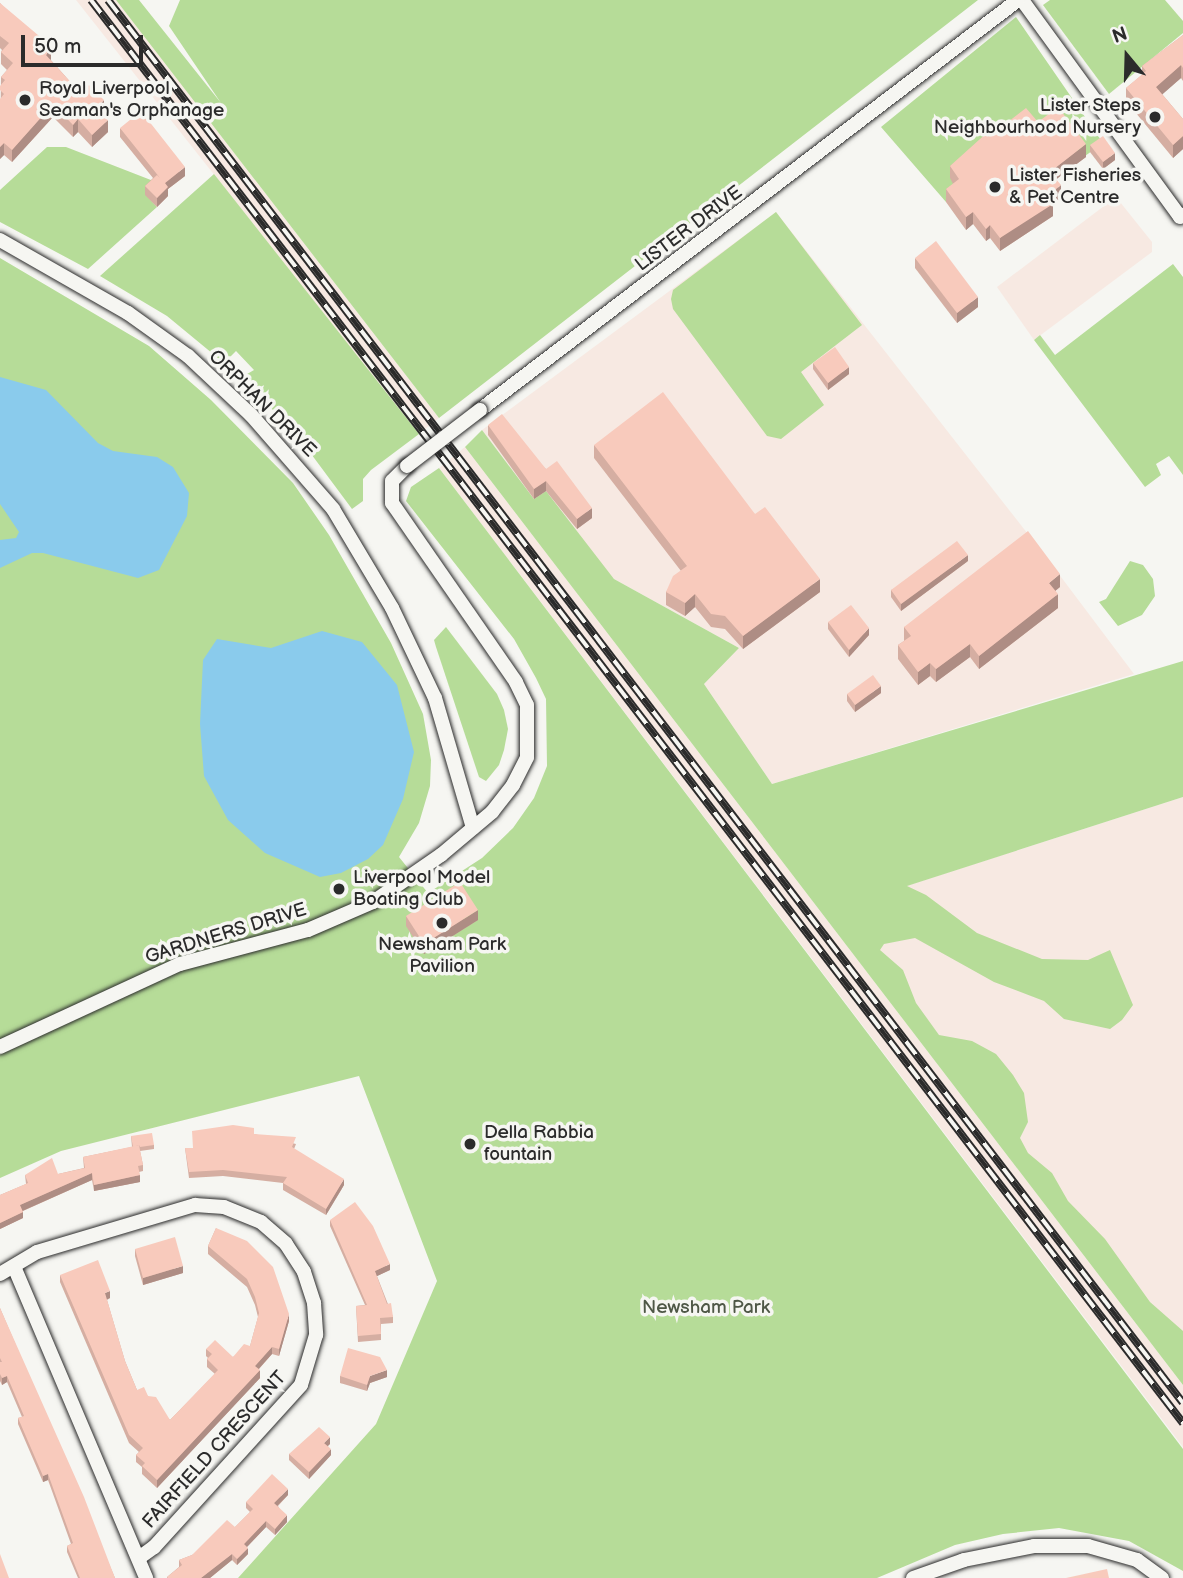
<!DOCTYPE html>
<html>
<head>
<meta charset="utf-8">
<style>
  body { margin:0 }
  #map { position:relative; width:1183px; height:1578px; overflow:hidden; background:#f6f6f2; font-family:"Balsamiq Sans",sans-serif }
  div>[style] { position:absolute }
  .built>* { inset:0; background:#f7e9e2 }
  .green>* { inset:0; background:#b6dc98 }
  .water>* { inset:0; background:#8acbec }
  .roads { filter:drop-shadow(0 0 2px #2b2b2b) drop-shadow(0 0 2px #2b2b2b) }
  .minor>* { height:14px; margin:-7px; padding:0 7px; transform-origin:7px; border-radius:7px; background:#f6f6f2 }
  .rail>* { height:8px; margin-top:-4px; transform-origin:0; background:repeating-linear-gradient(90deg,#f6f6f2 0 16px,#2b2b2b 0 32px); box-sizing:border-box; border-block:2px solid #2b2b2b }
  .bridges { filter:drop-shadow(0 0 2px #2b2b2b) drop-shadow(0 0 2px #2b2b2b) }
  .minor-bridge>* { height:14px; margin:-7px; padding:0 7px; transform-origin:7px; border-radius:7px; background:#f6f6f2 }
  .wall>* { inset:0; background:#d5aea2 }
  .shaded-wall>* { inset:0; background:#ae8d84 }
  .building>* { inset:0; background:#f8cabc }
  .dots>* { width:19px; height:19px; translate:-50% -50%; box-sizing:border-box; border:4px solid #f6f6f2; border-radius:50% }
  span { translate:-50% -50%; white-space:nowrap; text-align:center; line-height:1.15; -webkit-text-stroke:7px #f6f6f2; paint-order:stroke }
  .poi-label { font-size:19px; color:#2b2b2b }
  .left { translate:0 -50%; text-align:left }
  .right { translate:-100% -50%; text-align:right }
  .street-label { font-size:19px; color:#2b2b2b }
  .park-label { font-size:19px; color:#4e5746 }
  .north { position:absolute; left:1092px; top:21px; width:70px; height:70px; -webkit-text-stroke:5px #f6f6f2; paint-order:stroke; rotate:341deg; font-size:19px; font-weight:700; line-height:28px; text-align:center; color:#2b2b2b }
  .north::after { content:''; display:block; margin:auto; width:24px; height:32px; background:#2b2b2b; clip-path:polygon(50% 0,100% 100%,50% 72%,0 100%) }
  .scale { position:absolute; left:21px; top:35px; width:122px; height:32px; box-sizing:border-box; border:4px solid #2b2b2b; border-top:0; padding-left:9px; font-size:21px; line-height:24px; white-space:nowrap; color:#2b2b2b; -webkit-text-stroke:5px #f6f6f2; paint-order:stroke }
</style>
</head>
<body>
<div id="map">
  <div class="built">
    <i style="clip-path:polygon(76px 0,116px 0,439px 418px,419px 434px)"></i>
    <i style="clip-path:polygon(1116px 197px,1152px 242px,1152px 252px,1034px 340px,997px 287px)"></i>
    <i style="clip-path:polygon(776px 212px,1049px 561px,1134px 674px,772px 784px,704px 684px,739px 648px,614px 579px,534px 499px,482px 430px)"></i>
    <i style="clip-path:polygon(465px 447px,1183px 1385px,1183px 1447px,439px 468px)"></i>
    <i style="clip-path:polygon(1183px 797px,1183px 1357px,859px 945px,906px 886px)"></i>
  </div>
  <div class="green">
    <i style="clip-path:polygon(116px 0,139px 0,221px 103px,169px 26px,180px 0,978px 0,439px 418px)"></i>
    <i style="clip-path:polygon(1050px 0,1165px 0,1183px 21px,1183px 33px,1109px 94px,1043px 5px)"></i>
    <i style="clip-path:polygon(1016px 17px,1103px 143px,1085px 156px,959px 191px,946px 202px,881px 127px)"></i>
    <i style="clip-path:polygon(47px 147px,66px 147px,156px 182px,146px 195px,157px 207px,88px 269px,0 222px,0 190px)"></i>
    <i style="clip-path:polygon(214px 174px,419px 434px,371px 470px,363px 479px,363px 501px,352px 509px,300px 439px,242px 377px,254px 370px,236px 351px,224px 363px,167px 316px,100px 276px)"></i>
    <i style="clip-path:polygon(776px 212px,862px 325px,801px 372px,824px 405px,781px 439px,767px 436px,673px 309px,671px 299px,673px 290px)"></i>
    <i style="clip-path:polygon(0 258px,149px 346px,211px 400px,293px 483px,329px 535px,391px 643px,423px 714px,431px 760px,430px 786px,419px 823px,399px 857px,428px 893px,482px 858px,513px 828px,534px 798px,547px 766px,546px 699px,536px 678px,514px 639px,406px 501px,411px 487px,439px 468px,1183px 1449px,1183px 1571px,1129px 1541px,1059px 1528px,1003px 1534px,955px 1545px,877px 1578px,238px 1578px,376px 1424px,437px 1281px,359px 1076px,61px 1151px,0 1178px)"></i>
    <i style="clip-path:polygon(1173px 264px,1183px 277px,1183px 475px,1169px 456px,1156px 464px,1161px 475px,1145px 487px,1034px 340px,1040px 335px,1055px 355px)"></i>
    <i style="clip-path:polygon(482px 430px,534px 499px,546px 491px,614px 579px,739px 648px,704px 684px,772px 784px,1183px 661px,1183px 797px,907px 886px,926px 895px,977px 933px,1042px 959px,1088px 960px,1110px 950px,1133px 1005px,1122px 1020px,1110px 1029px,1064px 1019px,1044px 1001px,994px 982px,915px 938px,884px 944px,880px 950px,903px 970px,916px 1003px,939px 1035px,972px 1041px,996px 1054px,1013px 1075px,1024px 1093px,1028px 1122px,1020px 1138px,1028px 1153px,1052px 1173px,1068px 1201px,1105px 1239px,1150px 1302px,1183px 1331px,1183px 1385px,465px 447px)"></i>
    <i style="clip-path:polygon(1130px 561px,1143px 565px,1153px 579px,1155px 596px,1142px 615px,1118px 626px,1099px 602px,1106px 599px)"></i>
    <i style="clip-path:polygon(446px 627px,497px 694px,504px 710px,508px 729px,504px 750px,499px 765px,486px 781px,479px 777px,436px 647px,434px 640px)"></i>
  </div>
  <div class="water">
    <i style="clip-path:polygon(0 377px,46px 390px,98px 443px,113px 451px,157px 457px,173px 467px,189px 493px,187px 516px,159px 570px,138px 578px,43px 553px,32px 553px,0 568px,0 540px,16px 538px,19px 532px,0 504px)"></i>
    <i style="clip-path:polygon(322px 631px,362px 642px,397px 685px,414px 752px,403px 799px,383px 845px,368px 859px,341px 873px,320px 877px,265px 853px,228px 820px,204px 776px,200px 724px,203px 660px,217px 639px,271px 648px)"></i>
  </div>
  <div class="roads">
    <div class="minor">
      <i style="left:1022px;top:0;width:268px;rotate:53.9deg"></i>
      <i style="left:1180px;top:217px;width:4px;rotate:-34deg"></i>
      <i style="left:0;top:240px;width:147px;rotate:29.7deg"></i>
      <i style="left:128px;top:313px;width:74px;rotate:35.6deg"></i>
      <i style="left:188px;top:356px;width:86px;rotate:43.1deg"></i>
      <i style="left:251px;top:415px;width:125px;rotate:48.9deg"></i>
      <i style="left:333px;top:509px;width:115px;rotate:59.2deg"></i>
      <i style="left:392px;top:608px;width:100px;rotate:64.5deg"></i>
      <i style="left:435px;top:698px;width:135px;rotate:73.7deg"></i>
      <i style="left:480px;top:410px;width:676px;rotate:-37.31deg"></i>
      <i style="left:0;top:1047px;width:198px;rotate:-24.8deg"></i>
      <i style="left:180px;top:964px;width:132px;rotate:-14.9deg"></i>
      <i style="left:308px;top:930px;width:71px;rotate:-23.3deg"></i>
      <i style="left:373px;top:902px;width:83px;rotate:-34.7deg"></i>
      <i style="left:441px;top:855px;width:67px;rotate:-40.1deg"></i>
      <i style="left:492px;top:812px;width:34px;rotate:-52deg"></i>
      <i style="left:513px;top:785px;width:31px;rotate:-63deg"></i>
      <i style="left:527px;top:757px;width:52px;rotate:-90deg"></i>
      <i style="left:527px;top:705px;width:25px;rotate:-116deg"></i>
      <i style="left:516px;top:682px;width:218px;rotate:-124.7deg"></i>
      <i style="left:392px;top:503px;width:22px;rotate:-90deg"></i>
      <i style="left:392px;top:481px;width:21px;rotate:-45deg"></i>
      <i style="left:15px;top:1269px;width:336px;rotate:67deg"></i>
      <i style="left:0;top:1274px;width:43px;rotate:-30.7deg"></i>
      <i style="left:37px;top:1252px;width:165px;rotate:-16.6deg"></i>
      <i style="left:195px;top:1205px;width:29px;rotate:4deg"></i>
      <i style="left:224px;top:1207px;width:40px;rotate:22deg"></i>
      <i style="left:261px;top:1222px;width:33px;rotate:41deg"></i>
      <i style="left:286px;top:1244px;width:33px;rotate:57deg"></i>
      <i style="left:304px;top:1272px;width:33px;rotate:72deg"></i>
      <i style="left:314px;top:1303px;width:32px;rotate:86deg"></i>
      <i style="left:316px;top:1335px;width:52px;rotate:106.7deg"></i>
      <i style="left:301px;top:1385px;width:219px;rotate:132.2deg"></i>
      <i style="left:154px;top:1547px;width:19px;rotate:144deg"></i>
      <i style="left:913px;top:1578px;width:54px;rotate:-19.4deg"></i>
      <i style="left:964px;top:1560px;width:71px;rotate:-11.3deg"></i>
      <i style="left:1034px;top:1546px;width:54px"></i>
      <i style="left:1088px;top:1546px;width:51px;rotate:15.9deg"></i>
      <i style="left:1137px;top:1560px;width:31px;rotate:36deg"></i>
    </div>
  </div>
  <div class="rail">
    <i style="left:91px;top:0;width:1794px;rotate:52.5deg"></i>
    <i style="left:108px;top:0;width:1767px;rotate:52.54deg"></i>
  </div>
  <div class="bridges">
    <div class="minor-bridge">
      <i style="left:407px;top:466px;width:92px;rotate:-37.5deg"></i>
    </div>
  </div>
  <div class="wall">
    <i style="clip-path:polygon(0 3px,74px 86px,104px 113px,103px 114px,108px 132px,92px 147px,78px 132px,73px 137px,53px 117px,12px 162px,4px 155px,0 159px,1px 77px,7px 70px,1px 64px,1px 52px,2px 50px,0 48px)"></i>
    <i style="clip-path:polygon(1183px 35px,1183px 81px,1181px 78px,1162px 94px,1183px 119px,1183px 149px,1173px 158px,1126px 101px,1126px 88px,1142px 75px,1142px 66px)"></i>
    <i style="clip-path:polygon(1038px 122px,1086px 157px,1056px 179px,1061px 198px,1053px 204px,1053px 216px,1000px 251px,990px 238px,986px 241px,973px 224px,966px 230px,946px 202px,946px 189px,953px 184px,950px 178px,950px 166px,1004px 125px)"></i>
    <i style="clip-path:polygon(120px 128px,185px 176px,168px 189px,168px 196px,157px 207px,145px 195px,145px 186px,153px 178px,120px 137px)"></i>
    <i style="clip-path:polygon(1090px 145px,1115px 160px,1103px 169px,1090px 152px)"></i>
    <i style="clip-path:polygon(915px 258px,978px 307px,957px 323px,915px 268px)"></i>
    <i style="clip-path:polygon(813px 363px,849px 374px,828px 390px,813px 369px)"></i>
    <i style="clip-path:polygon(488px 425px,546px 469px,592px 518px,577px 529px,546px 491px,534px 499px,488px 435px)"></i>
    <i style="clip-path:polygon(594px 445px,755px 514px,820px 592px,743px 649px,725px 629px,711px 627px,695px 607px,685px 616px,666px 605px,666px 592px,681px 571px,594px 458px)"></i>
    <i style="clip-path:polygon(968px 561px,901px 611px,891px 597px,891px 590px)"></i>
    <i style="clip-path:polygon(1060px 587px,1055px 591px,1058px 608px,979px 669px,970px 657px,936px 682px,930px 676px,918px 685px,898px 659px,898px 645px,904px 641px,904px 627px)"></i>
    <i style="clip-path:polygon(828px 622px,869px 635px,849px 657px,828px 629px)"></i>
    <i style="clip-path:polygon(881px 693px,855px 712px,847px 701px,847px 694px)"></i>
    <i style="clip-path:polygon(406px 916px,478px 920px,424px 954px,406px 926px)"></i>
    <i style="clip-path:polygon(254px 1134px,296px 1144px,294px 1149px,344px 1185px,326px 1215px,283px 1190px,283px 1183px,223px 1176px,189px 1178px,185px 1148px,193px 1148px)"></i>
    <i style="clip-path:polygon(131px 1136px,154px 1145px,154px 1149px,140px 1151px,143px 1165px,143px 1171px,139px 1172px,140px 1182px,94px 1191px,92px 1180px,23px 1211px,23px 1218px,0 1229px,0 1195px,26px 1184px,25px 1175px,58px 1174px,84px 1168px,83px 1157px,132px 1147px)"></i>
    <i style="clip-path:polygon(330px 1220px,390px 1270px,377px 1276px,393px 1317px,393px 1323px,381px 1324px,381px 1340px,358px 1342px,356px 1306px,365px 1305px,330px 1226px)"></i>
    <i style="clip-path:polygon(216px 1228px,289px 1321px,279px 1356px,272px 1354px,259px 1369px,260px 1378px,157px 1488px,142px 1474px,142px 1467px,136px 1462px,136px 1455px,139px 1452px,129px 1443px,60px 1282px,60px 1275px,110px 1298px,107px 1300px,125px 1361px,137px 1390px,148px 1396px,170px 1420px,215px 1374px,207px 1367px,207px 1359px,208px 1358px,206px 1356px,206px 1349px,233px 1357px,250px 1346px,258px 1317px,255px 1305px,247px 1287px,208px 1254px,208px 1246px)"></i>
    <i style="clip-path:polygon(135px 1249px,183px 1273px,143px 1285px,135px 1256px)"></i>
    <i style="clip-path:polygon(0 1308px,115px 1578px,78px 1578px,67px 1552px,67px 1546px,71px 1544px,48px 1480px,43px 1482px,18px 1424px,18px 1418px,22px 1417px,7px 1382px,2px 1385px,0 1381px)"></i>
    <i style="clip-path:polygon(340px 1376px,387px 1377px,370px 1383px,367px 1391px,340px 1383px)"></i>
    <i style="clip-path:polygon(330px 1444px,328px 1446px,331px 1455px,309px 1479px,289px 1460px,289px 1454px)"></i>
    <i style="clip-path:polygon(288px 1495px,278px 1506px,287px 1522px,275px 1535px,266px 1527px,247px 1547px,248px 1554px,237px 1565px,232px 1560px,210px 1578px,167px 1578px,167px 1577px,179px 1567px,179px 1560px,192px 1555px,235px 1527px,250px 1512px,246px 1508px,246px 1502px)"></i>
  </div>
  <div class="shaded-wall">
    <i style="clip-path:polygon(51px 46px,51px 59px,46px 68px,46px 55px)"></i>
    <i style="clip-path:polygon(1181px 65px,1181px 78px,1156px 100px,1156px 87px)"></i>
    <i style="clip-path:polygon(104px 100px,104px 113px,96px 120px,96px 108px)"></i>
    <i style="clip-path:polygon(53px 104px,53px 117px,12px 162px,12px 150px)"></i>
    <i style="clip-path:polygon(78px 119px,78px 132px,73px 137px,73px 125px)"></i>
    <i style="clip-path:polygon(108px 120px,108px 132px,92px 147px,92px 135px)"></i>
    <i style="clip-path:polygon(1183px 136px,1183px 149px,1173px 158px,1173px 145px)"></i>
    <i style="clip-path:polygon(4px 143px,4px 155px,0 159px,0 147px)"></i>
    <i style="clip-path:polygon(1086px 144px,1086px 157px,1050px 184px,1050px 172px)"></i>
    <i style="clip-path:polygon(1115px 153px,1115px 160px,1103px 169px,1103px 162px)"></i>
    <i style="clip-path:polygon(185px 167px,185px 176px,168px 189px,168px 196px,157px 207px,157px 198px,165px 183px)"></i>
    <i style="clip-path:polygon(1061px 185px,1061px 198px,1053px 204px,1053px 216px,1000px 251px,1000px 238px)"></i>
    <i style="clip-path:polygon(973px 212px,973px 224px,966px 230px,966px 217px)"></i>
    <i style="clip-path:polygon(990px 225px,990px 238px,986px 241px,986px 229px)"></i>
    <i style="clip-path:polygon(978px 297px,978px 307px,957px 323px,957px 313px)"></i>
    <i style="clip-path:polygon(849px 367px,849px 374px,828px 390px,828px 383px)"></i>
    <i style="clip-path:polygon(546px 481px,546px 491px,534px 499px,534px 489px)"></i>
    <i style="clip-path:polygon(592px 508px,592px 518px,577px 529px,577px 519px)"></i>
    <i style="clip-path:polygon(968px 555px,968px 561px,901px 611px,901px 604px)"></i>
    <i style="clip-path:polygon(1060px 574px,1060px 587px,1049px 596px,1049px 583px)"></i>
    <i style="clip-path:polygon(820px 579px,820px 592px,743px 649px,743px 636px)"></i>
    <i style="clip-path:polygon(695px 594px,695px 607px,685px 616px,685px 603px)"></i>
    <i style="clip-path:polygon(1058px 594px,1058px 608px,979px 669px,979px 656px)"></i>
    <i style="clip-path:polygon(869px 628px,869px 635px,849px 657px,849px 650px)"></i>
    <i style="clip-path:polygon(970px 644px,970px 657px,936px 682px,936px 669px)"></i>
    <i style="clip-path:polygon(930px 663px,930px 676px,918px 685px,918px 672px)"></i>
    <i style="clip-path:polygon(881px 686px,881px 693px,855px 712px,855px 705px)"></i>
    <i style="clip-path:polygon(478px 910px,478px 920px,424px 954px,424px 944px)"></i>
    <i style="clip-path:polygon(92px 1173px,92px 1180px,20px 1212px,20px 1205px)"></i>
    <i style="clip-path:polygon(140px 1175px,140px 1182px,94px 1191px,94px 1185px)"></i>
    <i style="clip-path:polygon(344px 1179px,344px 1185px,326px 1215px,326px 1209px)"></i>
    <i style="clip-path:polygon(23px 1212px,23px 1218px,0 1229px,0 1223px)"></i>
    <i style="clip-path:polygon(390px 1264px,390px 1270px,375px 1277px,375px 1271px)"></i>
    <i style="clip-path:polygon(183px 1266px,183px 1273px,143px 1285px,143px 1278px)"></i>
    <i style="clip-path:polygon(110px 1291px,110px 1298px,105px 1300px,105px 1293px)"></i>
    <i style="clip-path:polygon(289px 1314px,289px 1321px,279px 1356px,279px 1349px)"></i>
    <i style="clip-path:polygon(272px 1347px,272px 1354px,255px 1373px,255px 1366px)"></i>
    <i style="clip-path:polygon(260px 1370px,260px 1378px,157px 1488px,157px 1480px)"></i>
    <i style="clip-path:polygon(387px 1370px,387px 1377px,370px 1383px,367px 1391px,367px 1385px,370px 1376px)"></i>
    <i style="clip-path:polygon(7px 1376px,7px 1382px,2px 1385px,2px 1378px)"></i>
    <i style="clip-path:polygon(330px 1437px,330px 1444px,324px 1449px,324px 1443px)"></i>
    <i style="clip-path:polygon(331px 1449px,331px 1455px,309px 1479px,309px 1472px)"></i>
    <i style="clip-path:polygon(48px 1474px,48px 1480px,43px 1482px,43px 1476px)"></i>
    <i style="clip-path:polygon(288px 1489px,288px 1495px,274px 1509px,274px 1503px)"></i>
    <i style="clip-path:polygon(287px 1515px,287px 1522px,275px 1535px,275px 1529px)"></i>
    <i style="clip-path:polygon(266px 1521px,266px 1527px,244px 1550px,244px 1544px)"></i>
    <i style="clip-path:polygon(248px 1548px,248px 1554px,237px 1565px,237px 1559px)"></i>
    <i style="clip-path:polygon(232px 1554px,232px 1560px,210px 1578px,201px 1578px)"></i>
  </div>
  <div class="building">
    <i style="clip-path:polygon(0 3px,51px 46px,46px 55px,74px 86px,82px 92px,89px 85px,104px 100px,96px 108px,108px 120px,92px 135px,78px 119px,73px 125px,53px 104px,12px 150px,4px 143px,0 147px,0 99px,4px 94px,0 90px,0 86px,5px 80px,1px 77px,13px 63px,1px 52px,9px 43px,0 36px)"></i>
    <i style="clip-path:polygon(1183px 35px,1183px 68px,1181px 65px,1156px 87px,1183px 119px,1183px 136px,1173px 145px,1126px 88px,1146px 71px,1142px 66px)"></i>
    <i style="clip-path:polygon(1058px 107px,1086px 144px,1050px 172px,1061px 185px,1047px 196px,1053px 204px,1000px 238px,990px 225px,986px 229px,973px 212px,966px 217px,946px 189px,959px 179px,950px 166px,1000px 121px,1004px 125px,1026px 108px,1038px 122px)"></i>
    <i style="clip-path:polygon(141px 111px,185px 167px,165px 183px,168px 187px,157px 198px,145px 186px,157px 175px,160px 178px,120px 128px)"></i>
    <i style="clip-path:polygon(1103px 136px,1115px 153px,1103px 162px,1090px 145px)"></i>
    <i style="clip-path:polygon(936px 241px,978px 297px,957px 313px,915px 258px)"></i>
    <i style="clip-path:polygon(835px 347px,849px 367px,828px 383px,813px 363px)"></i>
    <i style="clip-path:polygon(663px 392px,755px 514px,765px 507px,820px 579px,743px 636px,725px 616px,711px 614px,695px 594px,685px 603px,666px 592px,673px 576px,687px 566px,594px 445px)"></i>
    <i style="clip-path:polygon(502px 414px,546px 469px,557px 461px,592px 508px,577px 519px,546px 481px,534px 489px,488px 425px)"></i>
    <i style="clip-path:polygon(1028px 531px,1060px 574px,1049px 583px,1058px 594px,979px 656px,970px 644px,936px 669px,930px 663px,918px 672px,898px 645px,911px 636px,904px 627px)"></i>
    <i style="clip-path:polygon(957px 541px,968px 555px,901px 604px,891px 590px)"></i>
    <i style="clip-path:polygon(851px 605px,869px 628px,849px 650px,828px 622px)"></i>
    <i style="clip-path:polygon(873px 675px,881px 686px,855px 705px,847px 694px)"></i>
    <i style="clip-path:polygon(460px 882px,478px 910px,424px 944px,406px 916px)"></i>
    <i style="clip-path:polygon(233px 1125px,254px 1128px,254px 1134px,296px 1137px,292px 1147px,344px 1179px,326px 1209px,283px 1183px,287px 1177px,223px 1170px,189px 1172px,185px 1148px,193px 1148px,192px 1131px)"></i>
    <i style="clip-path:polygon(152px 1133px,154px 1145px,140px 1147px,139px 1145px,133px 1147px,131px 1136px)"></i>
    <i style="clip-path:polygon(139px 1145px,143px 1165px,138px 1166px,140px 1175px,94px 1185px,92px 1173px,20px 1205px,23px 1212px,0 1223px,0 1195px,28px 1183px,25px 1175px,52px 1158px,58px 1174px,85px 1168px,83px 1157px)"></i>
    <i style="clip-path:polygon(355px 1202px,373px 1226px,390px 1264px,375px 1271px,387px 1304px,391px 1303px,393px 1317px,380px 1318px,381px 1334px,358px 1336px,356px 1306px,367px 1305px,330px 1220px)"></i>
    <i style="clip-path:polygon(216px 1228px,247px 1241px,273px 1267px,289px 1314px,279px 1349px,272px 1347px,255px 1366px,260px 1370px,157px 1480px,142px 1466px,145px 1463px,136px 1455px,143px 1448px,129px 1435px,60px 1275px,98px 1260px,110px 1291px,105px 1293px,125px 1361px,137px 1390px,144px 1387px,148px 1396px,156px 1397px,170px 1420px,218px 1370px,207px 1359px,212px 1354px,206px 1349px,215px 1340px,233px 1357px,244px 1344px,250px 1346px,259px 1313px,255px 1297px,247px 1279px,208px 1246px)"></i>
    <i style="clip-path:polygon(175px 1237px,183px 1266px,143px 1278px,135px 1249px)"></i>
    <i style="clip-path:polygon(0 1308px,84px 1497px,115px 1578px,80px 1578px,67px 1546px,73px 1543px,48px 1474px,43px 1476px,18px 1418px,24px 1416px,7px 1376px,2px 1378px,0 1374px,0 1362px,2px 1362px,0 1358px)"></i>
    <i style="clip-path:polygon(348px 1348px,380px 1357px,387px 1370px,370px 1376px,367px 1385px,340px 1376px)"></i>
    <i style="clip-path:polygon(319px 1427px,330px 1437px,324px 1443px,331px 1449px,309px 1472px,289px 1454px)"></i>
    <i style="clip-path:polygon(272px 1474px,288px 1489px,274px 1503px,287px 1515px,275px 1529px,266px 1521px,244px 1544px,248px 1548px,237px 1559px,232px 1554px,201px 1578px,168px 1578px,167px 1577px,182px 1565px,179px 1560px,192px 1555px,227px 1520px,235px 1527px,253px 1509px,246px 1502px)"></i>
    <i style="clip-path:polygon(0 1554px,9px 1578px,0 1578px)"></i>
    <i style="clip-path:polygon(1107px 1569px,1109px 1578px,1066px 1578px)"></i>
  </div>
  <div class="dots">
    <i style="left:25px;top:100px;background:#2b2b2b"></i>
    <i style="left:1155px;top:117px;background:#2b2b2b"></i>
    <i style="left:995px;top:187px;background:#2b2b2b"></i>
    <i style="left:339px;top:889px;background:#2b2b2b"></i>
    <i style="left:442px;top:923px;background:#2b2b2b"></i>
    <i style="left:470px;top:1144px;background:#2b2b2b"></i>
  </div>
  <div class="poi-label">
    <span class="left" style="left:39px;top:100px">Royal Liverpool<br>Seaman's Orphanage</span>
    <span class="right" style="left:1141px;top:117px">Lister Steps<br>Neighbourhood Nursery</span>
    <span class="left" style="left:1009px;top:187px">Lister Fisheries<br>&amp; Pet Centre</span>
    <span class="left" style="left:353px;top:889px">Liverpool Model<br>Boating Club</span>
    <span style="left:442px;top:956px">Newsham Park<br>Pavilion</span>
    <span class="left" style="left:484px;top:1144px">Della Rabbia<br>fountain</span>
  </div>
  <div class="street-label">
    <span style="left:689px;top:229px;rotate:-37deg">LISTER DRIVE</span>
    <span style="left:262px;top:404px;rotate:45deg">ORPHAN DRIVE</span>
    <span style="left:226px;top:934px;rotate:-17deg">GARDNERS DRIVE</span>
    <span style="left:215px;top:1450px;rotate:-48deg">FAIRFIELD CRESCENT</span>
  </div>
  <div class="park-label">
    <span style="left:706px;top:1308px">Newsham Park</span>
  </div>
  <div class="north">N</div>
  <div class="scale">50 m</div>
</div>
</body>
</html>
